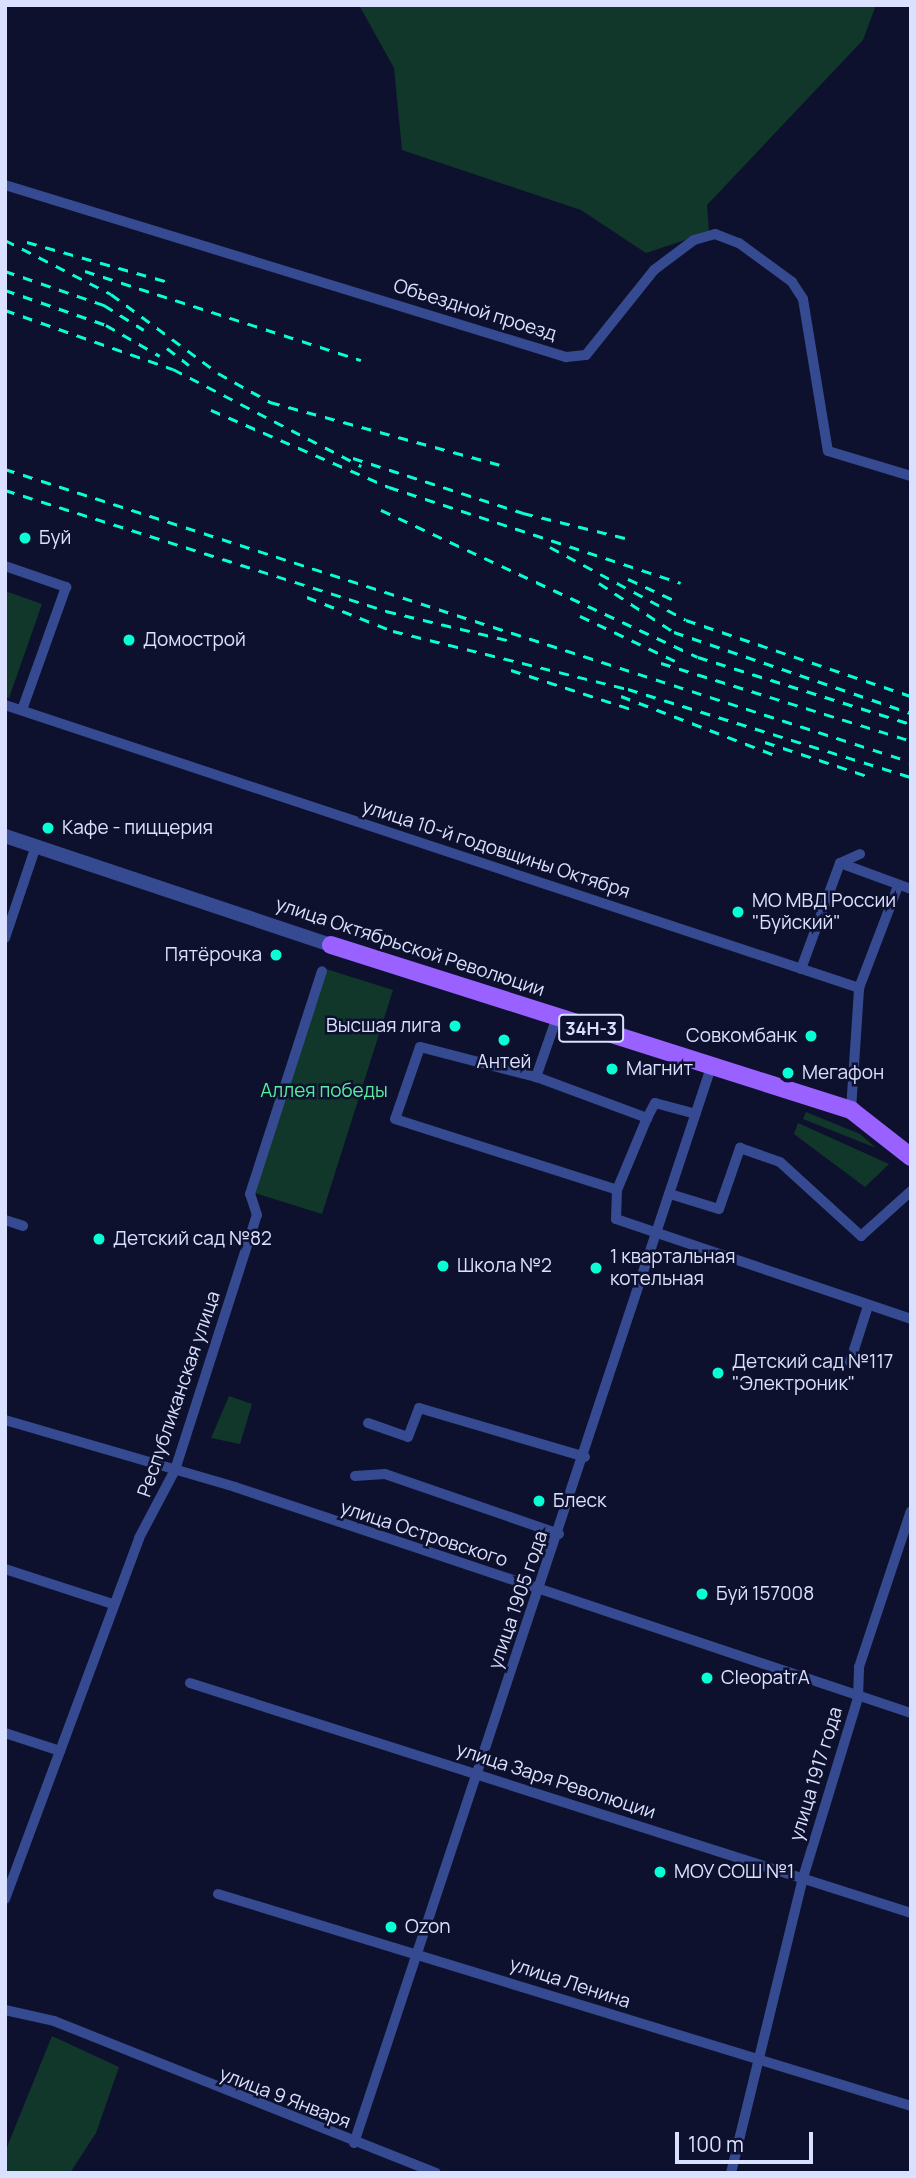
<!DOCTYPE html>
<html>
<head>
<meta charset="utf-8">
<style>
  body { margin:0 }
  #map { position:relative; width:916px; height:2178px; overflow:hidden; background:#0e112d; font-family:Manrope,sans-serif }
  div>[style] { position:absolute }
  .green>* { inset:0; background:#11372b }
  .minor>* { height:10px; margin:-5px; padding:0 5px; transform-origin:5px; border-radius:5px; background:#354a90 }
  .tertiary>* { height:14px; margin:-7px; padding:0 7px; transform-origin:7px; border-radius:7px; background:#354a90 }
  .primary>* { height:18px; margin:-9px; padding:0 9px; transform-origin:9px; border-radius:9px; background:#9961ff }
  .rail>* { height:2.5px; margin-top:-1.25px; transform-origin:0; background:repeating-linear-gradient(90deg,#06ffd4 0 10px,transparent 0 19px) }
  .dots>* { width:19px; height:19px; translate:-50% -50%; box-sizing:border-box; border:4px solid #0e112d; border-radius:50% }
  span { translate:-50% -50%; white-space:nowrap; text-align:center; line-height:1.15; -webkit-text-stroke:5px #0e112d; paint-order:stroke }
  .shield-label span { padding:2px 5px; background:#0e112d; border:2px solid; border-radius:5px; -webkit-text-stroke-width:0 }
  .shield-label { font-size:18px; color:#dae0ff; font-weight:700 }
  .street-label { font-size:19px; color:#dae0ff }
  .poi-label { font-size:19px; color:#dae0ff }
  .left { translate:0 -50%; text-align:left }
  .right { translate:-100% -50%; text-align:right }
  .park-label { font-size:19px; color:#59ec9f }
  .frame { position:absolute; inset:0; border:7px solid #dae0ff; pointer-events:none }
  .scale { position:absolute; left:675px; top:2132px; width:138px; height:32px; box-sizing:border-box; border:4px solid #dae0ff; border-top:0; padding-left:9px; font-size:21px; line-height:24px; white-space:nowrap; color:#dae0ff; -webkit-text-stroke:5px #0e112d; paint-order:stroke }
</style>
</head>
<body>
<div id="map">
  <div class="green">
    <i style="clip-path:polygon(359px 5px,876px 5px,863px 40px,707px 205px,709px 232px,646px 253px,581px 210px,402px 150px,394px 68px)"></i>
    <i style="clip-path:polygon(5px 591px,42px 604px,9px 698px,5px 697px)"></i>
    <i style="clip-path:polygon(326px 969px,393px 990px,322px 1214px,255px 1193px)"></i>
    <i style="clip-path:polygon(806px 1112px,860px 1134px,876px 1148px,803px 1119px)"></i>
    <i style="clip-path:polygon(798px 1123px,889px 1164px,865px 1187px,794px 1134px)"></i>
    <i style="clip-path:polygon(229px 1396px,252px 1404px,240px 1444px,211px 1438px)"></i>
    <i style="clip-path:polygon(52px 2036px,119px 2067px,96px 2133px,70px 2173px,5px 2173px,5px 2152px)"></i>
  </div>
  <div class="minor">
    <i style="left:5px;top:185px;width:587px;rotate:17.05deg"></i>
    <i style="left:566px;top:357px;width:20px;rotate:-6deg"></i>
    <i style="left:586px;top:355px;width:109px;rotate:-51.3deg"></i>
    <i style="left:654px;top:270px;width:50px;rotate:-36.9deg"></i>
    <i style="left:694px;top:240px;width:22px;rotate:-16deg"></i>
    <i style="left:715px;top:234px;width:26px;rotate:21deg"></i>
    <i style="left:739px;top:243px;width:66px;rotate:36.3deg"></i>
    <i style="left:792px;top:282px;width:20px;rotate:57deg"></i>
    <i style="left:803px;top:299px;width:154px;rotate:80.7deg"></i>
    <i style="left:828px;top:451px;width:87px;rotate:16.8deg"></i>
    <i style="left:5px;top:566px;width:65px;rotate:19deg"></i>
    <i style="left:66px;top:587px;width:131px;rotate:109.7deg"></i>
    <i style="left:5px;top:705px;width:900px;rotate:18.33deg"></i>
    <i style="left:840px;top:863px;width:76px;rotate:20.1deg"></i>
    <i style="left:5px;top:938px;width:97px;rotate:-71.4deg"></i>
    <i style="left:801px;top:969px;width:113px;rotate:-69.8deg"></i>
    <i style="left:840px;top:863px;width:22px;rotate:-24deg"></i>
    <i style="left:557px;top:1017px;width:64px;rotate:109.3deg"></i>
    <i style="left:536px;top:1077px;width:120px;rotate:-165.5deg"></i>
    <i style="left:420px;top:1047px;width:76px;rotate:109.1deg"></i>
    <i style="left:395px;top:1119px;width:233px;rotate:17.7deg"></i>
    <i style="left:617px;top:1190px;width:29px;rotate:92deg"></i>
    <i style="left:616px;top:1219px;width:311px;rotate:18.7deg"></i>
    <i style="left:534px;top:1076px;width:121px;rotate:20.4deg"></i>
    <i style="left:647px;top:1118px;width:17px;rotate:-62deg"></i>
    <i style="left:655px;top:1103px;width:42px;rotate:15deg"></i>
    <i style="left:851px;top:1110px;width:122px;rotate:-86.2deg"></i>
    <i style="left:859px;top:988px;width:109px;rotate:-69.1deg"></i>
    <i style="left:617px;top:1190px;width:78px;rotate:-67.4deg"></i>
    <i style="left:670px;top:1194px;width:51px;rotate:17deg"></i>
    <i style="left:719px;top:1209px;width:65px;rotate:-71deg"></i>
    <i style="left:740px;top:1148px;width:42px;rotate:19.3deg"></i>
    <i style="left:780px;top:1162px;width:110px;rotate:42.4deg"></i>
    <i style="left:861px;top:1236px;width:67px;rotate:-42deg"></i>
    <i style="left:5px;top:1220px;width:19px;rotate:18deg"></i>
    <i style="left:850px;top:1362px;width:56px;rotate:-72.2deg"></i>
    <i style="left:5px;top:1420px;width:240px;rotate:16.2deg"></i>
    <i style="left:235px;top:1487px;width:713px;rotate:18.49deg"></i>
    <i style="left:368px;top:1423px;width:42px;rotate:19.3deg"></i>
    <i style="left:408px;top:1437px;width:31px;rotate:-69deg"></i>
    <i style="left:419px;top:1408px;width:173px;rotate:16.4deg"></i>
    <i style="left:355px;top:1476px;width:30px;rotate:-4deg"></i>
    <i style="left:385px;top:1474px;width:184px;rotate:19deg"></i>
    <i style="left:5px;top:1569px;width:114px;rotate:18deg"></i>
    <i style="left:190px;top:1683px;width:757px;rotate:17.69deg"></i>
    <i style="left:5px;top:1733px;width:58px;rotate:18.1deg"></i>
    <i style="left:218px;top:1894px;width:725px;rotate:17.01deg"></i>
    <i style="left:5px;top:1899px;width:385px;rotate:-69.6deg"></i>
    <i style="left:139px;top:1538px;width:77px;rotate:-62.1deg"></i>
    <i style="left:175px;top:1470px;width:268px;rotate:-72.2deg"></i>
    <i style="left:257px;top:1215px;width:22px;rotate:-108deg"></i>
    <i style="left:250px;top:1194px;width:234px;rotate:-72.1deg"></i>
    <i style="left:5px;top:2010px;width:50px;rotate:12.7deg"></i>
    <i style="left:54px;top:2021px;width:411px;rotate:21.7deg"></i>
    <i style="left:354px;top:2143px;width:1134px;rotate:-71.64deg"></i>
    <i style="left:731px;top:2173px;width:301px;rotate:-76.3deg"></i>
    <i style="left:802px;top:1881px;width:191px;rotate:-73deg"></i>
    <i style="left:858px;top:1698px;width:31px;rotate:-88deg"></i>
    <i style="left:859px;top:1667px;width:164px;rotate:-71.6deg"></i>
  </div>
  <div class="tertiary">
    <i style="left:5px;top:836px;width:344px;rotate:18.5deg"></i>
  </div>
  <div class="primary">
    <i style="left:331px;top:945px;width:546px;rotate:17.6deg"></i>
    <i style="left:851px;top:1110px;width:76px;rotate:38.1deg"></i>
  </div>
  <div class="rail">
    <i style="left:5px;top:240px;width:119px;rotate:27deg"></i>
    <i style="left:111px;top:294px;width:133px;rotate:36.4deg"></i>
    <i style="left:218px;top:373px;width:60px;rotate:29.1deg"></i>
    <i style="left:270px;top:402px;width:238px;rotate:15.3deg"></i>
    <i style="left:27px;top:242px;width:147px;rotate:15.8deg"></i>
    <i style="left:5px;top:271px;width:105px;rotate:19deg"></i>
    <i style="left:104px;top:305px;width:47px;rotate:32deg"></i>
    <i style="left:85px;top:271px;width:290px;rotate:17.9deg"></i>
    <i style="left:5px;top:290px;width:107px;rotate:19.1deg"></i>
    <i style="left:106px;top:325px;width:62px;rotate:29.9deg"></i>
    <i style="left:5px;top:310px;width:178px;rotate:19.4deg"></i>
    <i style="left:173px;top:369px;width:212px;rotate:27.3deg"></i>
    <i style="left:167px;top:348px;width:28px;rotate:38deg"></i>
    <i style="left:211px;top:410px;width:194px;rotate:23.4deg"></i>
    <i style="left:389px;top:487px;width:307px;rotate:18.2deg"></i>
    <i style="left:353px;top:458px;width:179px;rotate:17.9deg"></i>
    <i style="left:523px;top:513px;width:105px;rotate:13.8deg"></i>
    <i style="left:5px;top:469px;width:952px;rotate:17.92deg"></i>
    <i style="left:5px;top:490px;width:400px;rotate:17.6deg"></i>
    <i style="left:386px;top:611px;width:129px;rotate:13.5deg"></i>
    <i style="left:381px;top:510px;width:349px;rotate:24.9deg"></i>
    <i style="left:698px;top:657px;width:223px;rotate:17.5deg"></i>
    <i style="left:550px;top:547px;width:154px;rotate:28.2deg"></i>
    <i style="left:686px;top:620px;width:237px;rotate:18.7deg"></i>
    <i style="left:628px;top:579px;width:53px;rotate:24.6deg"></i>
    <i style="left:599px;top:583px;width:90px;rotate:33.2deg"></i>
    <i style="left:674px;top:632px;width:250px;rotate:18.9deg"></i>
    <i style="left:307px;top:597px;width:92px;rotate:21.6deg"></i>
    <i style="left:393px;top:631px;width:242px;rotate:13.9deg"></i>
    <i style="left:628px;top:689px;width:296px;rotate:17.3deg"></i>
    <i style="left:580px;top:616px;width:105px;rotate:25.3deg"></i>
    <i style="left:661px;top:663px;width:262px;rotate:17.3deg"></i>
    <i style="left:511px;top:670px;width:129px;rotate:18deg"></i>
    <i style="left:621px;top:696px;width:165px;rotate:21deg"></i>
    <i style="left:765px;top:742px;width:108px;rotate:18.4deg"></i>
  </div>
  <div class="dots">
    <i style="left:25px;top:538px;background:#06ffd4"></i>
    <i style="left:129px;top:640px;background:#06ffd4"></i>
    <i style="left:48px;top:828px;background:#06ffd4"></i>
    <i style="left:738px;top:912px;background:#06ffd4"></i>
    <i style="left:276px;top:955px;background:#06ffd4"></i>
    <i style="left:455px;top:1026px;background:#06ffd4"></i>
    <i style="left:811px;top:1036px;background:#06ffd4"></i>
    <i style="left:504px;top:1040px;background:#06ffd4"></i>
    <i style="left:612px;top:1069px;background:#06ffd4"></i>
    <i style="left:788px;top:1073px;background:#06ffd4"></i>
    <i style="left:99px;top:1239px;background:#06ffd4"></i>
    <i style="left:443px;top:1266px;background:#06ffd4"></i>
    <i style="left:596px;top:1268px;background:#06ffd4"></i>
    <i style="left:718px;top:1373px;background:#06ffd4"></i>
    <i style="left:539px;top:1501px;background:#06ffd4"></i>
    <i style="left:702px;top:1594px;background:#06ffd4"></i>
    <i style="left:707px;top:1678px;background:#06ffd4"></i>
    <i style="left:660px;top:1872px;background:#06ffd4"></i>
    <i style="left:391px;top:1927px;background:#06ffd4"></i>
  </div>
  <div class="shield-label">
    <span style="left:591px;top:1028px">34Н-3</span>
  </div>
  <div class="street-label">
    <span style="left:475px;top:310px;rotate:17deg">Объездной проезд</span>
    <span style="left:496px;top:849px;rotate:18deg">улица 10-й годовщины Октября</span>
    <span style="left:410px;top:947px;rotate:18deg">улица Октябрьской Революции</span>
    <span style="left:179px;top:1394px;rotate:-71deg">Республиканская улица</span>
    <span style="left:424px;top:1534px;rotate:18deg">улица Островского</span>
    <span style="left:518px;top:1600px;rotate:-71deg">улица 1905 года</span>
    <span style="left:816px;top:1774px;rotate:-73deg">улица 1917 года</span>
    <span style="left:556px;top:1781px;rotate:18deg">улица Заря Революции</span>
    <span style="left:570px;top:1983px;rotate:18deg">улица Ленина</span>
    <span style="left:285px;top:2098px;rotate:21deg">улица 9 Января</span>
  </div>
  <div class="poi-label">
    <span class="left" style="left:39px;top:538px">Буй</span>
    <span class="left" style="left:143px;top:640px">Домострой</span>
    <span class="left" style="left:62px;top:828px">Кафе - пиццерия</span>
    <span class="left" style="left:752px;top:912px">МО МВД России<br>"Буйский"</span>
    <span class="right" style="left:262px;top:955px">Пятёрочка</span>
    <span class="right" style="left:441px;top:1026px">Высшая лига</span>
    <span class="right" style="left:797px;top:1036px">Совкомбанк</span>
    <span style="left:504px;top:1062px">Антей</span>
    <span class="left" style="left:626px;top:1069px">Магнит</span>
    <span class="left" style="left:802px;top:1073px">Мегафон</span>
    <span class="left" style="left:113px;top:1239px">Детский сад №82</span>
    <span class="left" style="left:610px;top:1268px">1 квартальная<br>котельная</span>
    <span class="left" style="left:457px;top:1266px">Школа №2</span>
    <span class="left" style="left:732px;top:1373px">Детский сад №117<br>"Электроник"</span>
    <span class="left" style="left:553px;top:1501px">Блеск</span>
    <span class="left" style="left:716px;top:1594px">Буй 157008</span>
    <span class="left" style="left:721px;top:1678px">CleopatrA</span>
    <span class="left" style="left:674px;top:1872px">МОУ СОШ №1</span>
    <span class="left" style="left:405px;top:1927px">Ozon</span>
  </div>
  <div class="park-label">
    <span style="left:324px;top:1091px">Аллея победы</span>
  </div>
  <div class="frame"></div>
  <div class="scale">100 m</div>
</div>
</body>
</html>
